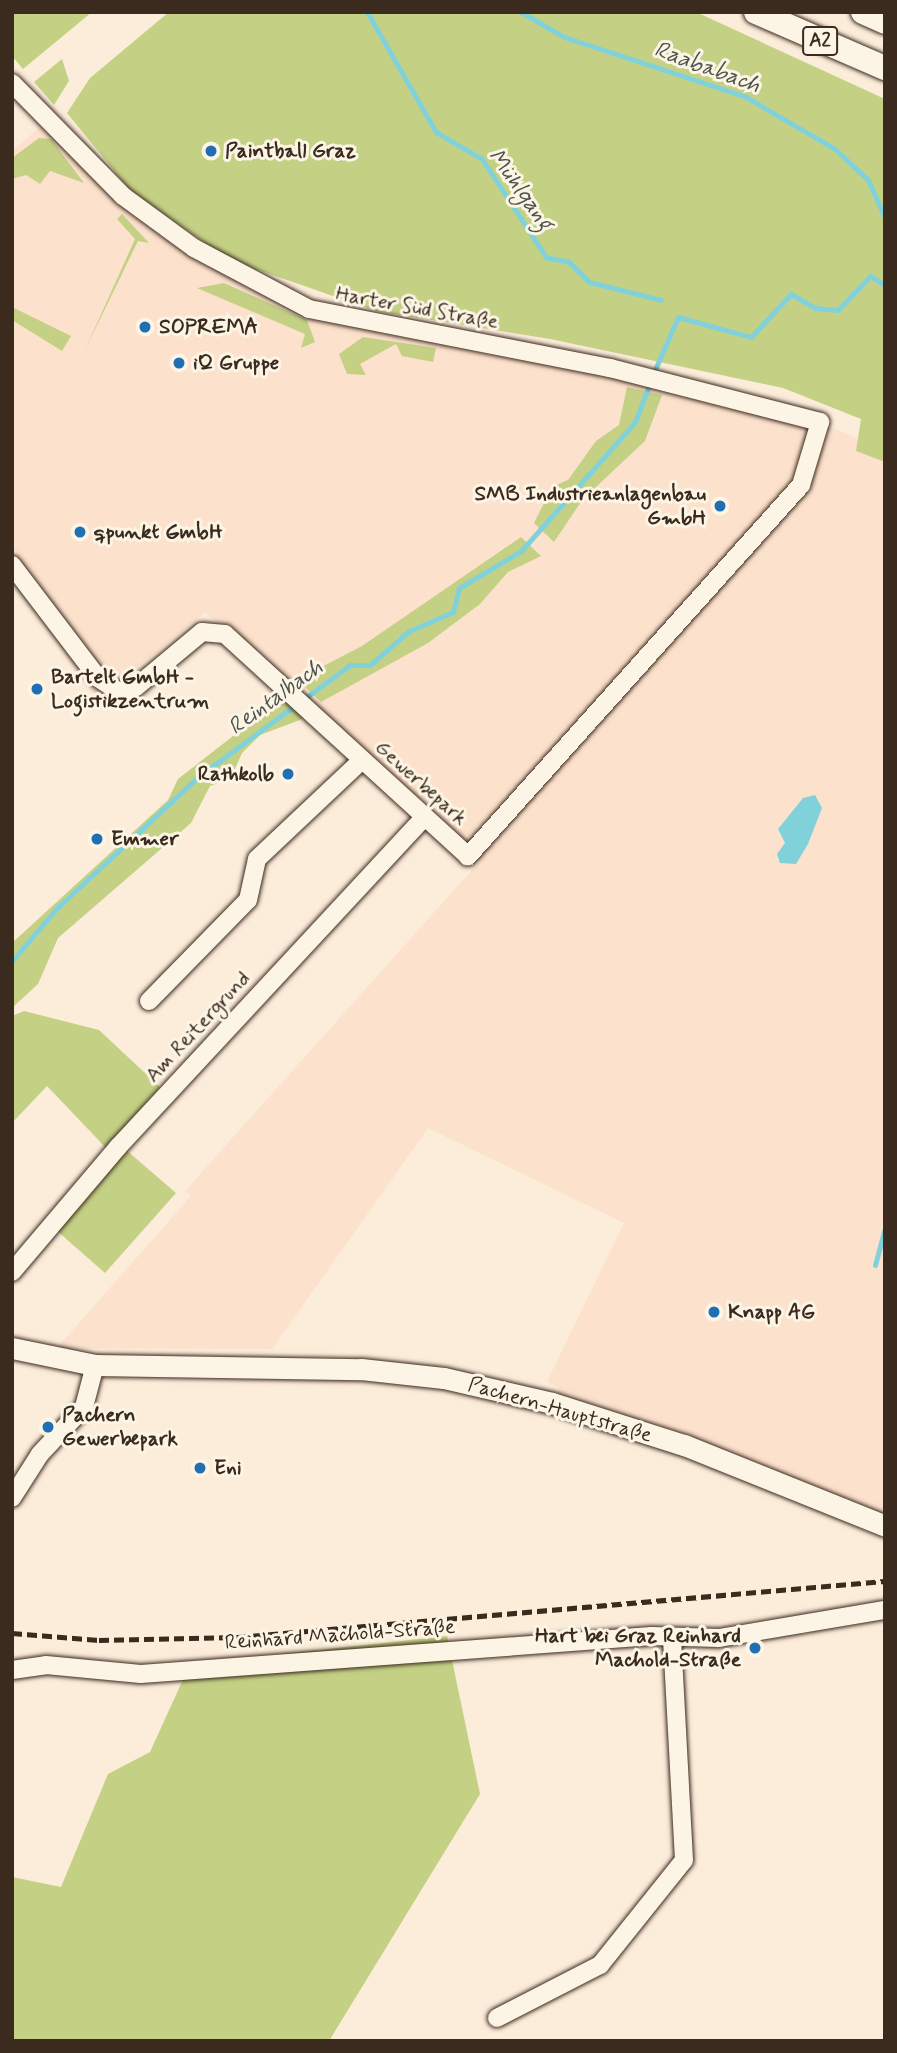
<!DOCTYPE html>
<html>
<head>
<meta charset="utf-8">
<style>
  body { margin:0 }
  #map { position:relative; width:897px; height:2053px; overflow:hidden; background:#fcecda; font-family:Mynerve,sans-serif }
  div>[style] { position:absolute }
  .built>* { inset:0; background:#fce1cc }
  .green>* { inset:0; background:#c4d185 }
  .water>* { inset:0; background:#81d1db }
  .stream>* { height:5px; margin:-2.5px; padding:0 2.5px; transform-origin:2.5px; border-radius:2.5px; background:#81d1db }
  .roads { filter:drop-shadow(0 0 2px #3b2a1e) drop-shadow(0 0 2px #3b2a1e) }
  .minor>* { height:18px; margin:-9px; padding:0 9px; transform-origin:9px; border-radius:9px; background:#fcf5e5 }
  .major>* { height:21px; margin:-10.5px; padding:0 10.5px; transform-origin:10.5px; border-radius:10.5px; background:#fcf5e5 }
  .highway>* { height:24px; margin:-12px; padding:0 12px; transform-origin:12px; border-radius:12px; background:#fcf5e5 }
  .rail>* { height:5px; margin-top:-2.5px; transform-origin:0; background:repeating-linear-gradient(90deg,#3b2a1e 0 10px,transparent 0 15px) }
  .dots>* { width:19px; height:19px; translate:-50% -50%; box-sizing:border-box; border:4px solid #fcf5e5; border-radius:50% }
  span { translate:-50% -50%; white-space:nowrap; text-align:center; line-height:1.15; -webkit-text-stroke:6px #fcf5e5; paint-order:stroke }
  .shield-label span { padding:2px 5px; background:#fcf5e5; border:2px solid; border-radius:5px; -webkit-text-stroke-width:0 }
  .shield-label { font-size:19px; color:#3b2a1e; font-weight:700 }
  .poi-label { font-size:21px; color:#3b2a1e; font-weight:700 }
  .left { translate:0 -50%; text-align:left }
  .right { translate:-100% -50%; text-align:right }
  .street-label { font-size:21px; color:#3b2a1e }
  .water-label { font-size:23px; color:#4c544d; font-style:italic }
  .frame { position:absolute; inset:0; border:14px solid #3b2a1e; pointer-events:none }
</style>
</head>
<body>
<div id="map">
  <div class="built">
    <i style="clip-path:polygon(47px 121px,194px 248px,335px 319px,415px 331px,820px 422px,885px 451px,885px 1524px,552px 1403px,559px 1387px,547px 1382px,624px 1223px,428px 1128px,272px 1349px,57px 1348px,191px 1196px,185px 1191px,480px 861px,205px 612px,98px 700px,12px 579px,12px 151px)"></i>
  </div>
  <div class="green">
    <i style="clip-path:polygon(12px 12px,92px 12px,23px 69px,12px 56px)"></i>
    <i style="clip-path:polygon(169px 12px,696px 12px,885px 99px,885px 462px,856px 451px,861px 419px,783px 388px,550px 339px,376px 311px,230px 260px,130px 190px,67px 113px,90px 78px)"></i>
    <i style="clip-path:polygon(62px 59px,69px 81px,54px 105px,34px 82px)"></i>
    <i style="clip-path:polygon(39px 138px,51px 139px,84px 183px,50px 171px,40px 184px,26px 175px,12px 179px,12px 158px)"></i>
    <i style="clip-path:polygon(122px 214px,149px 243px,138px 241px,85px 350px,135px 239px,117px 219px)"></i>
    <i style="clip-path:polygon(224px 283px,307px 320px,315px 342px,301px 348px,305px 334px,197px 288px)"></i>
    <i style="clip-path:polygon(12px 307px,71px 336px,62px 351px,12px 320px)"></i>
    <i style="clip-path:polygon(363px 337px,436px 348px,433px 362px,402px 356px,396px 344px,360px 364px,366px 375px,347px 374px,339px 354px)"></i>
    <i style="clip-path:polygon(627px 387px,662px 395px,645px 441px,583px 499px,554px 542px,534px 523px,552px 487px,568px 480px,596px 441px,619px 425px)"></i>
    <i style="clip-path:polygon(521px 537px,541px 556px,508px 572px,480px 604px,428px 643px,321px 702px,303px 685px,310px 673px,362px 646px)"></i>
    <i style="clip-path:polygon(283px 697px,305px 718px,260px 735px,242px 753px,231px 778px,210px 786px,191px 823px,58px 938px,38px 984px,12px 1008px,12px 943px,168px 800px,178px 779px)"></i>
    <i style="clip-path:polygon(24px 1011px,99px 1030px,160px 1087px,106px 1148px,47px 1086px,12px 1123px,12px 1016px)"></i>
    <i style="clip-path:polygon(125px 1149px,176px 1193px,105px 1273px,56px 1230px)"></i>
    <i style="clip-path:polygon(447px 1636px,480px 1794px,329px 2041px,12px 2041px,12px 1877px,61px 1887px,108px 1774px,150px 1752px,190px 1664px)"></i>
  </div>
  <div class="water">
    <i style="clip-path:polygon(815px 795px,822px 808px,808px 844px,796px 864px,780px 863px,777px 854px,785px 843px,778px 829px,803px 798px)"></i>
  </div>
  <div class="stream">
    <i style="left:367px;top:12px;width:138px;rotate:60.1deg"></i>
    <i style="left:436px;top:132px;width:53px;rotate:30.4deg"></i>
    <i style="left:482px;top:159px;width:117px;rotate:56.9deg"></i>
    <i style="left:546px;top:257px;width:24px;rotate:12deg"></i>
    <i style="left:569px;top:262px;width:28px;rotate:45deg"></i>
    <i style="left:589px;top:282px;width:74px;rotate:14deg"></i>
    <i style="left:521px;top:12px;width:50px;rotate:30.2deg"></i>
    <i style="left:564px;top:37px;width:192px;rotate:18.2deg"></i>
    <i style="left:746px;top:97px;width:103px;rotate:30.3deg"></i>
    <i style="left:835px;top:149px;width:45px;rotate:43.2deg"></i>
    <i style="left:868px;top:180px;width:42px;rotate:65.9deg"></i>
    <i style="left:653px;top:374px;width:62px;rotate:-66.3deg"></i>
    <i style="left:678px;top:317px;width:76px;rotate:15.3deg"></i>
    <i style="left:751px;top:337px;width:59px;rotate:-47.1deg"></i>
    <i style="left:791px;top:294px;width:28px;rotate:30deg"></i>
    <i style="left:815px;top:308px;width:23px;rotate:5deg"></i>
    <i style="left:838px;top:310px;width:47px;rotate:-46.7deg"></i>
    <i style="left:870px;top:276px;width:17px;rotate:31deg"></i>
    <i style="left:12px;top:961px;width:70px;rotate:-49.7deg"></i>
    <i style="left:57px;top:908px;width:194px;rotate:-42.9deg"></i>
    <i style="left:199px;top:776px;width:187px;rotate:-36.3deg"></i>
    <i style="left:350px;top:665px;width:20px"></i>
    <i style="left:370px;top:665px;width:52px;rotate:-41.1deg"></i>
    <i style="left:409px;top:631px;width:48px;rotate:-23.4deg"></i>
    <i style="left:453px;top:612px;width:25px;rotate:-76deg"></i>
    <i style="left:459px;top:588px;width:72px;rotate:-30.8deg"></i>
    <i style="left:521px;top:551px;width:172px;rotate:-48.5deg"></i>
    <i style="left:635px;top:422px;width:42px;rotate:-69deg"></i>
    <i style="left:875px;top:1265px;width:39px;rotate:-75deg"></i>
  </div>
  <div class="roads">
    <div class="minor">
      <i style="left:12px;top:83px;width:158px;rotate:45.5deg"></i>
      <i style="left:123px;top:196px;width:88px;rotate:36.2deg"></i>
      <i style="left:194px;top:248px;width:130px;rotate:27.9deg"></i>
      <i style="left:309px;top:309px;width:307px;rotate:11.1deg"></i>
      <i style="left:610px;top:368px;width:217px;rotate:14.4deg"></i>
      <i style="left:820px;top:422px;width:66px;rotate:106.8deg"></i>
      <i style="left:801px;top:485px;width:499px;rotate:131.9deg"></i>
      <i style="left:468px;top:856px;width:329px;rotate:-137.6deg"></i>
      <i style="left:225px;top:634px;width:23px;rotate:-175deg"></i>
      <i style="left:202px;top:632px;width:86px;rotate:140.2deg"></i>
      <i style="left:136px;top:687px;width:18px;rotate:164deg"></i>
      <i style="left:119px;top:692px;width:25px;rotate:-146deg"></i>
      <i style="left:98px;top:678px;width:142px;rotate:-127.3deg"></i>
      <i style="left:149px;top:1001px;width:141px;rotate:-45.6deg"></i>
      <i style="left:248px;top:900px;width:42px;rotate:-77.6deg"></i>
      <i style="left:257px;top:859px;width:143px;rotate:-43.3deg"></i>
      <i style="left:12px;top:1272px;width:164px;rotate:-49.7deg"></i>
      <i style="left:118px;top:1147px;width:448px;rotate:-47.1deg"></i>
      <i style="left:12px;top:1498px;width:52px;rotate:-57.5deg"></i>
      <i style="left:40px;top:1454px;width:64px;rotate:-46.9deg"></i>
      <i style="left:84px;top:1407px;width:43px;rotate:-75.3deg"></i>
      <i style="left:12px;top:1670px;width:34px;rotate:-8deg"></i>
      <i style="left:46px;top:1665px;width:95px;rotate:5.4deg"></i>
      <i style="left:141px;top:1674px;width:512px;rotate:-4.25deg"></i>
      <i style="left:652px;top:1636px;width:67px;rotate:1.7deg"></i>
      <i style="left:719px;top:1638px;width:168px;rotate:-9.6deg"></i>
      <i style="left:497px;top:2018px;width:116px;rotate:-27.2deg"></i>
      <i style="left:600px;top:1965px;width:134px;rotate:-51.3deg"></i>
      <i style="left:684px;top:1860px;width:222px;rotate:-93.1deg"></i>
    </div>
    <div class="major">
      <i style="left:12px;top:1348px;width:85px;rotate:11.6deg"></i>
      <i style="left:95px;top:1365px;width:266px;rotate:0.9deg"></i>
      <i style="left:361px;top:1369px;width:83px;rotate:6.2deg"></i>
      <i style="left:444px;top:1378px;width:111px;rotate:13deg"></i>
      <i style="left:552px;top:1403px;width:139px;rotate:17.7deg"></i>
      <i style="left:684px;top:1445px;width:217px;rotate:21.9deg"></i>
    </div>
    <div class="highway">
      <i style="left:756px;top:12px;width:141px;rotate:23.5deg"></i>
      <i style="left:863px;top:12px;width:24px;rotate:24deg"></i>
    </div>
  </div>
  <div class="rail">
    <i style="left:12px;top:1633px;width:87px;rotate:4.6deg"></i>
    <i style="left:99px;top:1640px;width:139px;rotate:-1.2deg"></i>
    <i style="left:238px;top:1637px;width:649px;rotate:-4.95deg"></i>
  </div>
  <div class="dots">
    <i style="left:211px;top:151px;background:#1f6fb2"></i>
    <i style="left:145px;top:327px;background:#1f6fb2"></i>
    <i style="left:179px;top:363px;background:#1f6fb2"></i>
    <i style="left:720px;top:506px;background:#1f6fb2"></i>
    <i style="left:80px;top:532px;background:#1f6fb2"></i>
    <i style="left:37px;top:689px;background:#1f6fb2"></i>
    <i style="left:288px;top:774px;background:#1f6fb2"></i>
    <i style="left:97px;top:839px;background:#1f6fb2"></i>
    <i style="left:714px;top:1312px;background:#1f6fb2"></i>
    <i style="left:48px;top:1427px;background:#1f6fb2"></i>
    <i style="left:200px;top:1468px;background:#1f6fb2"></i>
    <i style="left:755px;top:1648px;background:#1f6fb2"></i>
  </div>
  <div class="shield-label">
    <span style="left:820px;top:41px">A2</span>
  </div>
  <div class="poi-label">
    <span class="left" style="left:225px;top:151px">Paintball Graz</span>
    <span class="left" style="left:159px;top:327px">SOPREMA</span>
    <span class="left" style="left:193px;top:363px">iQ Gruppe</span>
    <span class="right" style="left:706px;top:506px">SMB Industrieanlagenbau<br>GmbH</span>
    <span class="left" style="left:94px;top:532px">qpunkt GmbH</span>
    <span class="left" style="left:51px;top:689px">Bartelt GmbH -<br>Logistikzentrum</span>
    <span class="right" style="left:274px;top:774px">Rathkolb</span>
    <span class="left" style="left:111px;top:839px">Emmer</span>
    <span class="left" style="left:728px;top:1312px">Knapp AG</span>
    <span class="left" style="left:62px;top:1427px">Pachern<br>Gewerbepark</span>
    <span class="left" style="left:214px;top:1468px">Eni</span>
    <span class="right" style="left:741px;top:1648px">Hart bei Graz Reinhard<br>Machold-Straße</span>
  </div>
  <div class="street-label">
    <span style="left:417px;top:308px;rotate:10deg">Harter Süd Straße</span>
    <span style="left:421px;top:783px;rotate:42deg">Gewerbepark</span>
    <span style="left:198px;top:1027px;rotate:-47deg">Am Reitergrund</span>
    <span style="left:560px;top:1410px;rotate:16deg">Pachern-Hauptstraße</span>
    <span style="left:340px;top:1635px;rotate:-4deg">Reinhard Machold-Straße</span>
  </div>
  <div class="water-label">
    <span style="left:707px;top:68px;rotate:20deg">Raababach</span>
    <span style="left:520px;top:190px;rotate:54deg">Mühlgang</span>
    <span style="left:276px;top:698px;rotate:-36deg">Reintalbach</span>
  </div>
  <div class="frame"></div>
</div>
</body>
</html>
